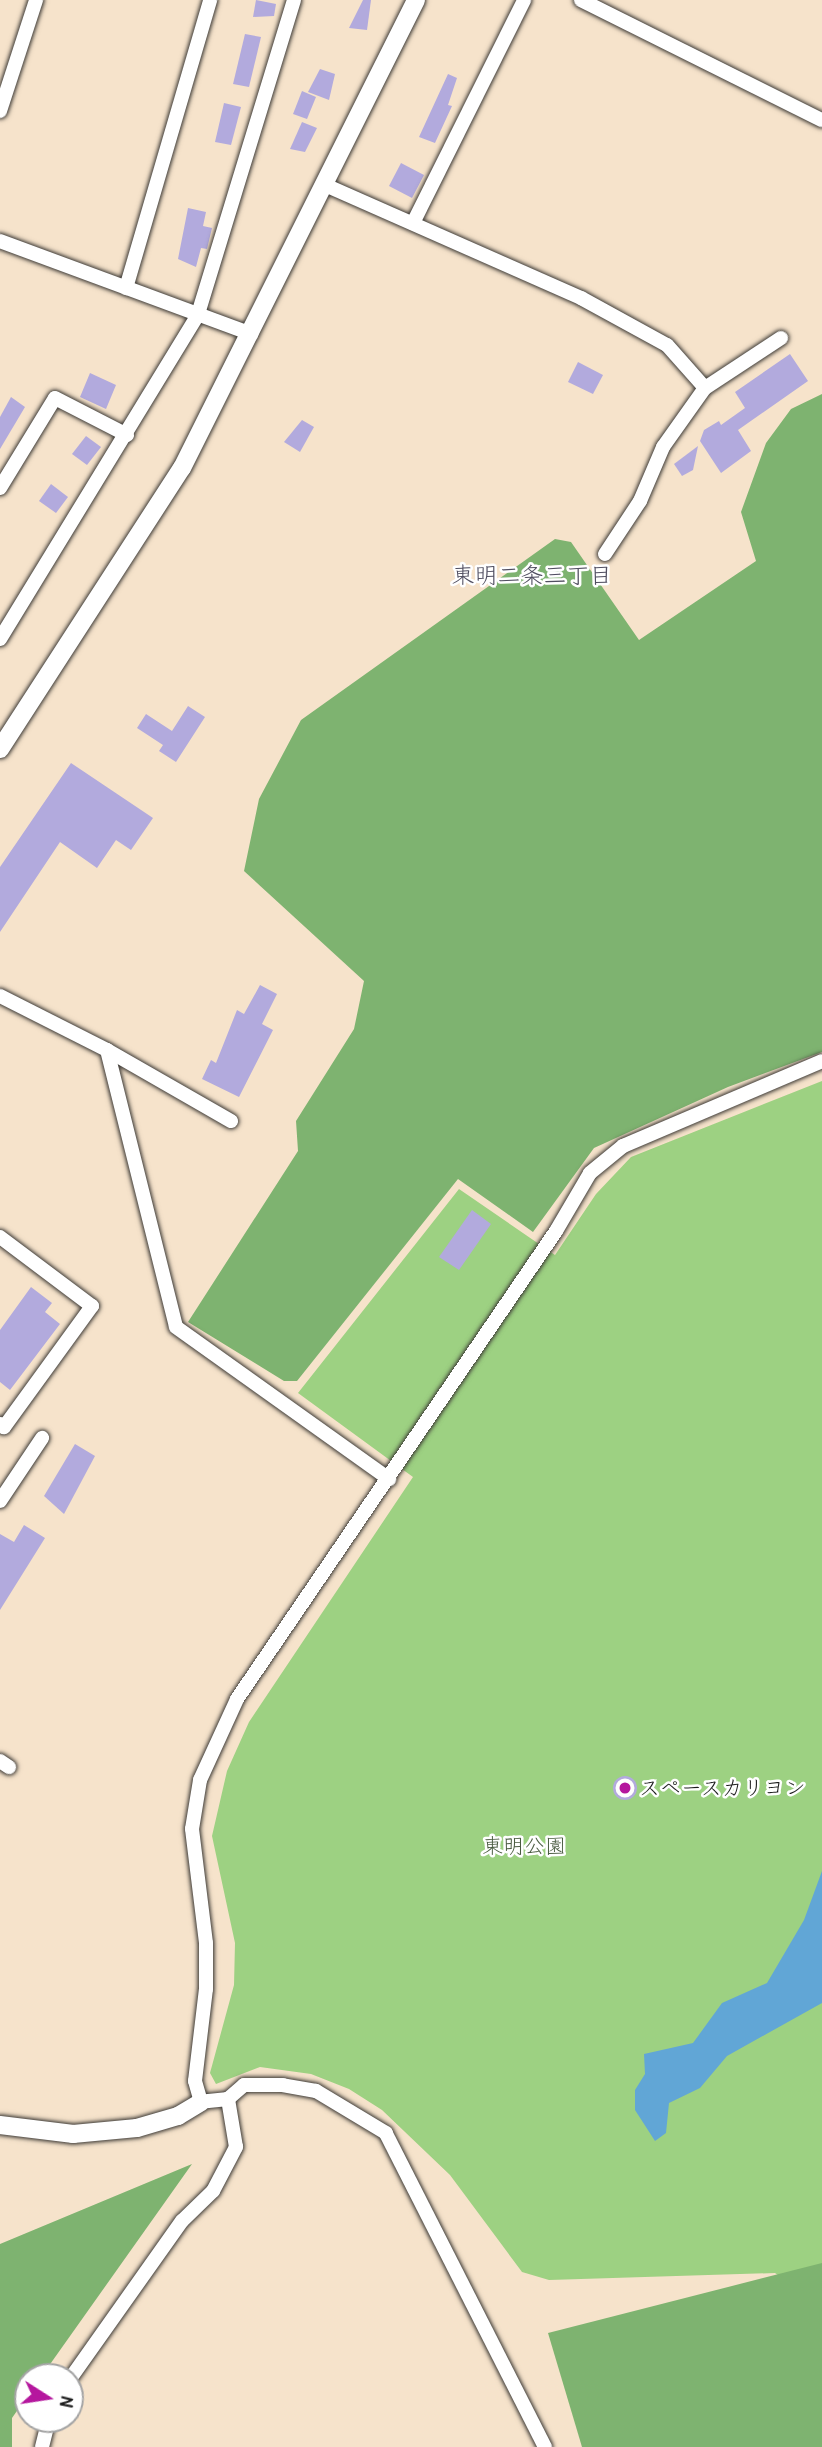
<!DOCTYPE html>
<html>
<head>
<meta charset="utf-8">
<style>
  body { margin:0 }
  #map { position:relative; width:822px; height:2447px; overflow:hidden; background:#f6e3cb; font-family:"Patrick Hand","Klee One",sans-serif }
  div>[style] { position:absolute }
  .green>* { inset:0; background:#9dd182 }
  .forest>* { inset:0; background:#7eb370 }
  .water>* { inset:0; background:#61a6d6 }
  .building>* { inset:0; background:#b2aadd }
  .round { border-radius:50% }
  .roads { filter:drop-shadow(0 0 2px #3d3a36) drop-shadow(0 0 2px #3d3a36) }
  .minor>* { height:14px; margin:-7px; padding:0 7px; transform-origin:7px; border-radius:7px; background:#fff }
  .tertiary>* { height:18px; margin:-9px; padding:0 9px; transform-origin:9px; border-radius:9px; background:#fff }
  .dots>* { width:19px; height:19px; translate:-50% -50%; box-sizing:border-box; border:4px solid #fff; border-radius:50% }
  span { translate:-50% -50%; white-space:nowrap; text-align:center; line-height:1.15; -webkit-text-stroke:5px #fff; paint-order:stroke }
  .poi-label { font-size:21px; color:#1c1c1c }
  .left { translate:0 -50%; text-align:left }
  .park-label { font-size:21px; color:#495b40 }
  .neighbourhood-label { font-size:23px; color:#504e60 }
  .north { position:absolute; left:14px; top:2363px; width:70px; height:70px; box-sizing:border-box; background:#fff; border:2px solid #a4a4a4; border-radius:50%; rotate:102deg; font-size:19px; font-weight:700; line-height:28px; text-align:center; color:#1c1c1c }
  .north::after { content:''; display:block; margin:auto; width:24px; height:32px; background:#b5179e; clip-path:polygon(50% 0,100% 100%,50% 72%,0 100%) }
</style>
</head>
<body>
<div id="map">
  <div class="green">
    <i style="clip-path:polygon(822px 1081px,822px 2292px,807px 2295px,775px 2273px,549px 2280px,522px 2272px,450px 2175px,382px 2110px,349px 2089px,311px 2074px,260px 2067px,216px 2084px,210px 2073px,234px 1985px,235px 1943px,212px 1836px,227px 1771px,249px 1722px,413px 1477px,298px 1393px,459px 1189px,555px 1255px,596px 1194px,631px 1157px)"></i>
  </div>
  <div class="forest">
    <i style="clip-path:polygon(822px 394px,822px 1052px,728px 1087px,594px 1148px,533px 1232px,458px 1179px,297px 1381px,284px 1381px,188px 1322px,298px 1151px,296px 1121px,354px 1029px,364px 981px,244px 871px,259px 799px,301px 720px,555px 539px,571px 542px,639px 640px,756px 561px,741px 512px,766px 443px,791px 409px)"></i>
    <i style="clip-path:polygon(192px 2164px,41px 2377px,28px 2377px,28px 2395px,12px 2418px,12px 2447px,0 2447px,0 2244px)"></i>
    <i style="clip-path:polygon(822px 2263px,822px 2447px,582px 2447px,548px 2333px)"></i>
  </div>
  <div class="water">
    <i style="clip-path:polygon(822px 1871px,822px 2003px,727px 2056px,700px 2088px,669px 2103px,666px 2133px,655px 2141px,635px 2110px,635px 2090px,645px 2074px,644px 2054px,693px 2043px,722px 2003px,767px 1983px,804px 1920px)"></i>
  </div>
  <div class="building">
    <i style="clip-path:polygon(256px 0,276px 4px,274px 16px,253px 17px)"></i>
    <i style="clip-path:polygon(363px 0,371px 0,367px 30px,349px 28px)"></i>
    <i style="clip-path:polygon(245px 34px,261px 37px,249px 87px,233px 84px)"></i>
    <i style="clip-path:polygon(320px 69px,335px 74px,329px 100px,308px 92px)"></i>
    <i style="clip-path:polygon(448px 74px,457px 78px,448px 105px,452px 106px,435px 143px,419px 137px)"></i>
    <i style="clip-path:polygon(302px 91px,316px 97px,307px 119px,293px 114px)"></i>
    <i style="clip-path:polygon(224px 103px,241px 107px,231px 145px,215px 142px)"></i>
    <i style="clip-path:polygon(302px 122px,317px 128px,305px 152px,290px 149px)"></i>
    <i style="clip-path:polygon(401px 163px,424px 175px,412px 198px,389px 186px)"></i>
    <i style="clip-path:polygon(188px 208px,206px 212px,203px 226px,212px 228px,207px 249px,201px 248px,196px 267px,178px 259px)"></i>
    <i style="clip-path:polygon(790px 354px,808px 381px,738px 430px,751px 451px,721px 473px,700px 441px,704px 430px,719px 421px,721px 425px,745px 408px,735px 392px)"></i>
    <i style="clip-path:polygon(578px 362px,603px 375px,593px 394px,568px 382px)"></i>
    <i style="clip-path:polygon(90px 373px,116px 385px,106px 409px,80px 397px)"></i>
    <i style="clip-path:polygon(11px 397px,25px 407px,0 449px,0 417px)"></i>
    <i style="clip-path:polygon(302px 420px,314px 427px,300px 452px,284px 442px)"></i>
    <i style="clip-path:polygon(86px 436px,101px 447px,87px 465px,72px 454px)"></i>
    <i style="clip-path:polygon(698px 446px,693px 470px,682px 476px,674px 464px)"></i>
    <i style="clip-path:polygon(51px 484px,68px 497px,56px 513px,39px 501px)"></i>
    <i style="clip-path:polygon(188px 706px,205px 717px,176px 762px,159px 751px,163px 745px,137px 728px,146px 714px,172px 731px)"></i>
    <i style="clip-path:polygon(71px 763px,153px 818px,131px 850px,116px 840px,97px 868px,60px 842px,0 932px,0 867px)"></i>
    <i style="clip-path:polygon(260px 985px,277px 994px,262px 1024px,273px 1030px,239px 1097px,202px 1079px,211px 1060px,216px 1063px,237px 1010px,244px 1014px)"></i>
    <i style="clip-path:polygon(472px 1210px,491px 1224px,459px 1270px,439px 1257px)"></i>
    <i style="clip-path:polygon(31px 1287px,52px 1303px,45px 1312px,60px 1324px,10px 1390px,0 1382px,0 1330px)"></i>
    <i style="clip-path:polygon(75px 1444px,95px 1456px,64px 1514px,44px 1496px)"></i>
    <i style="clip-path:polygon(24px 1525px,45px 1538px,0 1610px,0 1534px,14px 1542px)"></i>
    <i class="round" style="left:613px;top:1776px;width:24px;height:24px"></i>
  </div>
  <div class="roads">
    <div class="minor">
      <i style="left:581px;top:0;width:269px;rotate:26.5deg"></i>
      <i style="left:0;top:111px;width:117px;rotate:-72deg"></i>
      <i style="left:325px;top:185px;width:280px;rotate:23.8deg"></i>
      <i style="left:581px;top:298px;width:98px;rotate:28.7deg"></i>
      <i style="left:667px;top:345px;width:57px;rotate:48.5deg"></i>
      <i style="left:413px;top:223px;width:249px;rotate:-63.5deg"></i>
      <i style="left:0;top:241px;width:268px;rotate:20.3deg"></i>
      <i style="left:126px;top:288px;width:300px;rotate:-73.7deg"></i>
      <i style="left:0;top:488px;width:105px;rotate:-58.6deg"></i>
      <i style="left:55px;top:398px;width:81px;rotate:27.2deg"></i>
      <i style="left:605px;top:554px;width:64px;rotate:-56.6deg"></i>
      <i style="left:640px;top:501px;width:59px;rotate:-66.9deg"></i>
      <i style="left:663px;top:447px;width:72px;rotate:-54.6deg"></i>
      <i style="left:705px;top:388px;width:91px;rotate:-33.3deg"></i>
      <i style="left:0;top:639px;width:381px;rotate:-58.6deg"></i>
      <i style="left:198px;top:314px;width:328px;rotate:-73deg"></i>
      <i style="left:0;top:996px;width:120px;rotate:26.8deg"></i>
      <i style="left:107px;top:1050px;width:143px;rotate:29.8deg"></i>
      <i style="left:107px;top:1050px;width:285px;rotate:76deg"></i>
      <i style="left:176px;top:1327px;width:262px;rotate:35.5deg"></i>
      <i style="left:0;top:1237px;width:115px;rotate:36.9deg"></i>
      <i style="left:92px;top:1306px;width:150px;rotate:126deg"></i>
      <i style="left:4px;top:1427px;width:5px;rotate:-143deg"></i>
      <i style="left:0;top:1501px;width:76px;rotate:-56.3deg"></i>
      <i style="left:0;top:1761px;width:11px;rotate:34deg"></i>
      <i style="left:70px;top:2379px;width:194px;rotate:-54.7deg"></i>
      <i style="left:182px;top:2221px;width:43px;rotate:-44.1deg"></i>
      <i style="left:213px;top:2191px;width:50px;rotate:-62.4deg"></i>
      <i style="left:236px;top:2147px;width:49px;rotate:-99.5deg"></i>
      <i style="left:42px;top:2447px;width:29px;rotate:-76deg"></i>
      <i style="left:545px;top:2447px;width:352px;rotate:-116.9deg"></i>
      <i style="left:386px;top:2133px;width:82px;rotate:-149deg"></i>
      <i style="left:316px;top:2091px;width:34px;rotate:-170deg"></i>
      <i style="left:283px;top:2085px;width:39px;rotate:180deg"></i>
      <i style="left:244px;top:2085px;width:21px;rotate:139deg"></i>
      <i style="left:228px;top:2099px;width:27px;rotate:174deg"></i>
      <i style="left:201px;top:2102px;width:22px;rotate:-106deg"></i>
      <i style="left:195px;top:2081px;width:93px;rotate:-83.2deg"></i>
      <i style="left:206px;top:1989px;width:46px;rotate:-90deg"></i>
      <i style="left:206px;top:1943px;width:115px;rotate:-97deg"></i>
      <i style="left:192px;top:1829px;width:50px;rotate:-80.7deg"></i>
      <i style="left:200px;top:1780px;width:89px;rotate:-65.4deg"></i>
      <i style="left:237px;top:1699px;width:566px;rotate:-55.72deg"></i>
      <i style="left:556px;top:1231px;width:67px;rotate:-59.6deg"></i>
      <i style="left:590px;top:1173px;width:43px;rotate:-39.3deg"></i>
      <i style="left:623px;top:1146px;width:216px;rotate:-23.1deg"></i>
    </div>
    <div class="tertiary">
      <i style="left:0;top:749px;width:335px;rotate:-57.1deg"></i>
      <i style="left:182px;top:468px;width:523px;rotate:-63.43deg"></i>
      <i style="left:0;top:2125px;width:74px;rotate:7deg"></i>
      <i style="left:73px;top:2134px;width:64px;rotate:-5.4deg"></i>
      <i style="left:137px;top:2128px;width:43px;rotate:-16.3deg"></i>
      <i style="left:178px;top:2116px;width:27px;rotate:-31deg"></i>
    </div>
  </div>
  <div class="dots">
    <i style="left:625px;top:1788px;background:#b5179e"></i>
  </div>
  <div class="poi-label">
    <span class="left" style="left:639px;top:1788px">スペースカリヨン</span>
  </div>
  <div class="park-label">
    <span style="left:524px;top:1846px">東明公園</span>
  </div>
  <div class="neighbourhood-label">
    <span style="left:532px;top:575px">東明二条三丁目</span>
  </div>
  <div class="north">N</div>
</div>
</body>
</html>
